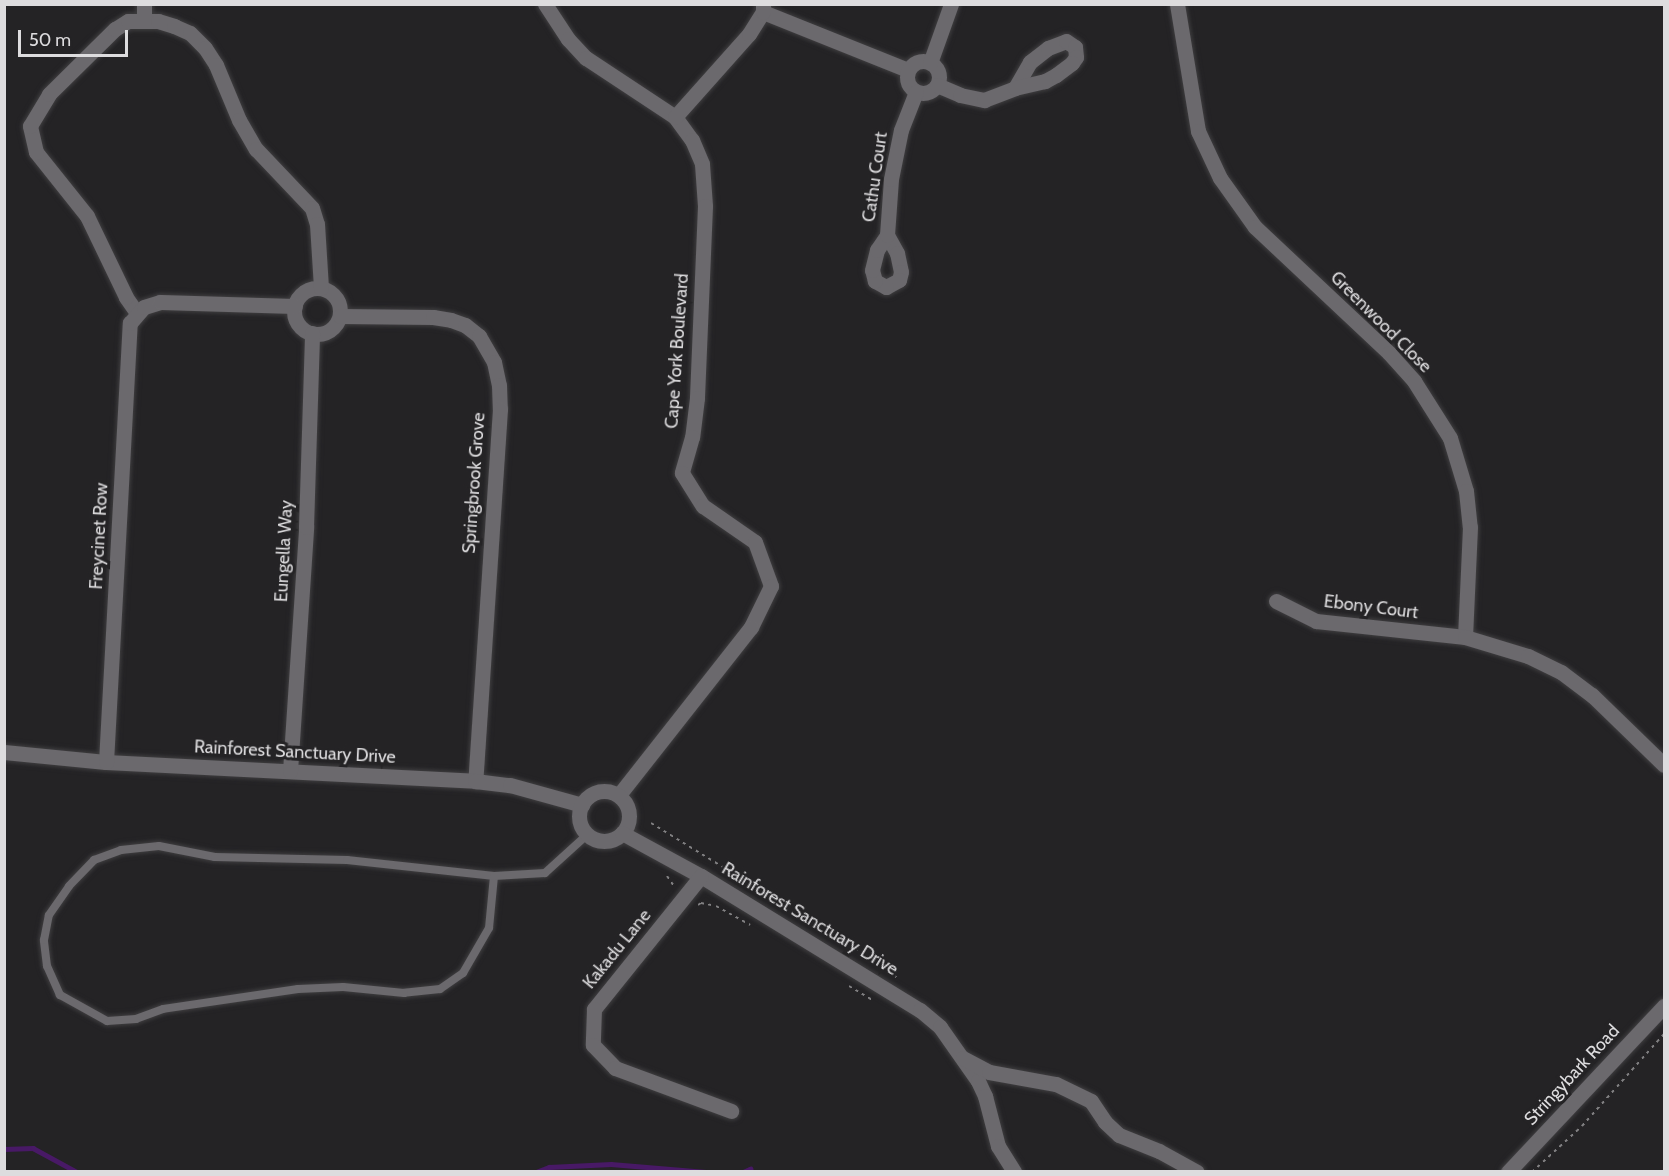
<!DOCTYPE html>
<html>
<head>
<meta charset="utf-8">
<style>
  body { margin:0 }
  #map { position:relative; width:1669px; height:1176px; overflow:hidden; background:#242325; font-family:Cabin,sans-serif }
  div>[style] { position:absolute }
  .stream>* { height:4.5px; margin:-2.25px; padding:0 2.25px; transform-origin:2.25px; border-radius:2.25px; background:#481966 }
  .path>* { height:2px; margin-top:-1px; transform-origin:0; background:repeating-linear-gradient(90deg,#818082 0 3px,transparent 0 7.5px) }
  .roads { filter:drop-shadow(0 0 2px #3f3e40) drop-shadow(0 0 2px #3f3e40) }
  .service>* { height:8px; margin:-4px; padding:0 4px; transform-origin:4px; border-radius:4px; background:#6b696d }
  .minor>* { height:15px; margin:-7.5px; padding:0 7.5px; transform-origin:7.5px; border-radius:7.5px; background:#6b696d }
  .minor>.ring { margin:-7.5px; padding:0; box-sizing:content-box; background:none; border:15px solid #6b696d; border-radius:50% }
  .tertiary>* { height:15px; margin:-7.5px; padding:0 7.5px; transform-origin:7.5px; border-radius:7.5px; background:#6b696d }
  span { translate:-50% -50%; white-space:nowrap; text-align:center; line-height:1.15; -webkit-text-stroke:6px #242325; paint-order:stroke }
  .street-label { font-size:18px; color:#dddcde }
  .frame { position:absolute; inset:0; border:6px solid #dddcde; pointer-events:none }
  .scale { position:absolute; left:18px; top:30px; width:110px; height:27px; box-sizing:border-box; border:3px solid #dddcde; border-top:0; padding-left:8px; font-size:18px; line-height:21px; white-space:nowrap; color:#dddcde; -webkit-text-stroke:4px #242325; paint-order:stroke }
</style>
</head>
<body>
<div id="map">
  <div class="stream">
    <i style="left:4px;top:1149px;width:29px;rotate:-2deg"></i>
    <i style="left:33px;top:1148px;width:50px;rotate:28.6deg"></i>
    <i style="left:536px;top:1172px;width:14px;rotate:-21deg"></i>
    <i style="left:549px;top:1167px;width:62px;rotate:-2.8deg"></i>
    <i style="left:611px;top:1164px;width:95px;rotate:4.8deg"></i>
    <i style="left:743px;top:1172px;width:8px;rotate:-23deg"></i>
    <i style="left:750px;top:1169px;width:4px;rotate:56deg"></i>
  </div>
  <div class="path">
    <i style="left:651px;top:823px;width:272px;rotate:31.5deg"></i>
    <i style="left:883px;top:965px;width:19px;rotate:43deg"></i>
    <i style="left:667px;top:876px;width:12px;rotate:55deg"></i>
    <i style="left:698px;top:905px;width:4px;rotate:-34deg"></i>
    <i style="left:701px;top:903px;width:15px;rotate:11deg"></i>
    <i style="left:716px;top:906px;width:39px;rotate:29deg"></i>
    <i style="left:849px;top:986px;width:27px;rotate:31deg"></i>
    <i style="left:1532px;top:1172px;width:68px;rotate:-42.6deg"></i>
    <i style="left:1582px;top:1126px;width:123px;rotate:-48.3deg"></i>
  </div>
  <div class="roads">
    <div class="service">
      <i style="left:494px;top:876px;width:52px;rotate:95.5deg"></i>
      <i style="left:489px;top:928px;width:52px;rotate:120deg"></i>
      <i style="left:463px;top:973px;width:28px;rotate:145deg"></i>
      <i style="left:440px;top:989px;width:36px;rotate:174deg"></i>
      <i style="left:404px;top:993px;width:61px;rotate:-174.4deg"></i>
      <i style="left:343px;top:987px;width:45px;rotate:177.5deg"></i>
      <i style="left:298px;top:989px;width:136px;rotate:171.6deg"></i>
      <i style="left:163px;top:1009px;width:29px;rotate:160deg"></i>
      <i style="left:136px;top:1019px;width:29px;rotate:176deg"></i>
      <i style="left:107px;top:1021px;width:54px;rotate:-151deg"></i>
      <i style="left:60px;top:995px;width:32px;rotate:-114deg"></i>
      <i style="left:47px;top:966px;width:26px;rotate:-97deg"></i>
      <i style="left:44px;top:940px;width:25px;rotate:-79deg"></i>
      <i style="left:49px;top:915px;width:35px;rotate:-55deg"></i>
      <i style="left:69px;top:886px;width:36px;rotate:-46deg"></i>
      <i style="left:94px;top:860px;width:29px;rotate:-20deg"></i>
      <i style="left:121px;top:850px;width:38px;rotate:-6deg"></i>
      <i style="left:159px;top:846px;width:57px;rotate:11.1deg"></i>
      <i style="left:215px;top:857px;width:132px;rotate:1.3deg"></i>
      <i style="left:347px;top:860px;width:148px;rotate:6.2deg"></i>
      <i style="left:494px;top:876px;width:51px;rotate:-3.4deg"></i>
      <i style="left:545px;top:873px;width:58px;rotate:-42.2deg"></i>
    </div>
    <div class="minor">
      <i style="left:144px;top:4px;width:16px;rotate:90deg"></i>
      <i style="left:545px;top:4px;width:42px;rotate:56.7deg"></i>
      <i style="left:568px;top:39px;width:26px;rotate:47deg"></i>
      <i style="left:586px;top:58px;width:107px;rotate:33.5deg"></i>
      <i style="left:675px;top:117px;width:29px;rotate:54deg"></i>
      <i style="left:692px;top:140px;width:26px;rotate:67deg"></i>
      <i style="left:702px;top:164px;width:42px;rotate:85.9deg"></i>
      <i style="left:705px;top:206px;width:192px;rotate:92.4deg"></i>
      <i style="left:697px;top:398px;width:39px;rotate:97deg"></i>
      <i style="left:692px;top:437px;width:37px;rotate:106deg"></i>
      <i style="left:682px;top:473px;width:39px;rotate:58deg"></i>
      <i style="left:703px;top:506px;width:63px;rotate:34.7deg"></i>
      <i style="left:755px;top:542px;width:47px;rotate:70deg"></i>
      <i style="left:771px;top:586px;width:46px;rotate:116deg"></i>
      <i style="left:751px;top:627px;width:214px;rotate:128.2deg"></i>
      <i style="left:1177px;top:4px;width:129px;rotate:80.6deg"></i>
      <i style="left:1198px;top:131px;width:52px;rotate:64.9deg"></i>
      <i style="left:1220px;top:178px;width:60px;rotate:54.5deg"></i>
      <i style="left:1255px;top:227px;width:184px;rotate:43.2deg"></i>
      <i style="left:1389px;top:353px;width:38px;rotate:48deg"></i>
      <i style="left:1414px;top:381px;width:67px;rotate:57.7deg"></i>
      <i style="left:1450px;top:438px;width:55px;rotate:73.2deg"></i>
      <i style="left:1466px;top:491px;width:36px;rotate:84deg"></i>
      <i style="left:1470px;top:527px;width:110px;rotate:92.6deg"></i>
      <i style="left:763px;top:12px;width:156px;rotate:21.8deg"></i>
      <i class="ring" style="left:907px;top:61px;width:17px;height:17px"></i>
      <i style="left:930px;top:63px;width:63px;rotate:-70.4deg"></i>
      <i style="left:937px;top:85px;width:25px;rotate:23deg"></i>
      <i style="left:960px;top:95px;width:25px;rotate:12deg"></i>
      <i style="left:984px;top:100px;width:33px;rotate:-21deg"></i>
      <i style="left:1015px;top:88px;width:30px;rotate:-60deg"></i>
      <i style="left:1030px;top:62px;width:23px;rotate:-38deg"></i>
      <i style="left:1048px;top:48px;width:19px;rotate:-21deg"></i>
      <i style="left:1066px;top:41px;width:11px;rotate:34deg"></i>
      <i style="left:1075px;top:47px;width:10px;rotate:84deg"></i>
      <i style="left:1076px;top:57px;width:7px;rotate:124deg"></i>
      <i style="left:1072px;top:63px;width:20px;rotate:143deg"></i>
      <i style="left:1056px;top:75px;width:13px;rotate:151deg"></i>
      <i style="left:1045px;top:81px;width:31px;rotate:167deg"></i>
      <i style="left:675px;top:117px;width:111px;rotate:-48.3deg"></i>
      <i style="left:749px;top:34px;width:26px;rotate:-58deg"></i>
      <i style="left:763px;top:12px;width:8px;rotate:-90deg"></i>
      <i style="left:887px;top:235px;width:21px;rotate:61deg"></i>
      <i style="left:897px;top:253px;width:19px;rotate:78deg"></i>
      <i style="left:901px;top:272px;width:8px;rotate:104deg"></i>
      <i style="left:899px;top:280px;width:15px;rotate:152deg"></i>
      <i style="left:886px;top:287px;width:13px;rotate:-151deg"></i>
      <i style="left:875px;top:281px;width:11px;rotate:-105deg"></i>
      <i style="left:872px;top:270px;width:21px;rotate:-76deg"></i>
      <i style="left:877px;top:250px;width:18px;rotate:-56deg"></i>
      <i style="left:887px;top:235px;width:56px;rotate:-85.9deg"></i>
      <i style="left:891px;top:179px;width:50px;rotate:-78.5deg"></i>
      <i style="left:901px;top:130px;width:41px;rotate:-68.5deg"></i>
      <i class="ring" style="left:294px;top:288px;width:31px;height:31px"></i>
      <i style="left:137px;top:313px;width:19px;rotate:-125deg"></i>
      <i style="left:126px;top:297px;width:90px;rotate:-115.7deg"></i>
      <i style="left:87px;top:216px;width:82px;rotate:-128.6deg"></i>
      <i style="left:36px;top:152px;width:27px;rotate:-103deg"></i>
      <i style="left:30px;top:126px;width:37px;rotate:-59deg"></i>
      <i style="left:49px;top:94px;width:93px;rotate:-44.6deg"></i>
      <i style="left:115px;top:29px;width:15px;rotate:-32deg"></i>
      <i style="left:128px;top:21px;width:30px"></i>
      <i style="left:158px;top:21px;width:17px;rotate:17deg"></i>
      <i style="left:174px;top:26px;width:17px;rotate:24deg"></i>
      <i style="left:190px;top:33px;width:21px;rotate:45deg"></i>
      <i style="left:205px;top:48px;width:20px;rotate:57deg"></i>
      <i style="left:216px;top:65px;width:60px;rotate:67.3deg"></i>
      <i style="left:239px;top:120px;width:34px;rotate:60deg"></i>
      <i style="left:256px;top:149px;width:81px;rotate:46.5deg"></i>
      <i style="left:312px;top:208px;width:17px;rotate:73deg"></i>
      <i style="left:317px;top:224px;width:64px;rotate:86.4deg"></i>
      <i style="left:340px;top:316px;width:93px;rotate:0.6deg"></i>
      <i style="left:433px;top:317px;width:18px;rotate:9deg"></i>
      <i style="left:451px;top:320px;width:15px;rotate:20deg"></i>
      <i style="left:465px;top:325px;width:18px;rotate:38deg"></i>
      <i style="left:479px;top:336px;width:30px;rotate:60deg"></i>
      <i style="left:494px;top:362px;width:24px;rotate:78deg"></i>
      <i style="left:499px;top:385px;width:24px;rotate:88deg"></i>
      <i style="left:500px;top:409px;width:373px;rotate:93.8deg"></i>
      <i style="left:1276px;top:601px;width:45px;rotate:26.6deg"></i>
      <i style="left:1316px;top:621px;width:150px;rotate:6.1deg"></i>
      <i style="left:1465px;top:637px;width:66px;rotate:16.8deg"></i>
      <i style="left:1528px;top:656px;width:37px;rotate:26deg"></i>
      <i style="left:1561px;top:672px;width:39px;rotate:37deg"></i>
      <i style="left:1592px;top:695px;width:100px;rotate:44.2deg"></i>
      <i style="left:4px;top:752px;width:102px;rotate:5.6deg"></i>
      <i style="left:106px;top:762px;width:369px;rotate:2.9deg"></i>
      <i style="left:475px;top:781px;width:35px;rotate:7deg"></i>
      <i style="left:510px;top:785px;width:75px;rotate:15.5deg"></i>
      <i style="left:106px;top:762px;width:440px;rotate:-86.9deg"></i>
      <i style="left:130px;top:323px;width:21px;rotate:-49deg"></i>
      <i style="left:144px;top:307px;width:17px;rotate:-17deg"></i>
      <i style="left:160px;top:302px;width:135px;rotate:1.7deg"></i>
      <i style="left:290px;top:771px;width:245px;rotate:-86.2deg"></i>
      <i style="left:306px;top:527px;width:194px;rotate:-88.2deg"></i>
      <i class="ring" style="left:579px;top:791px;width:35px;height:35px"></i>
      <i style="left:622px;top:833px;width:90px;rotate:28.6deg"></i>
      <i style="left:701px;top:876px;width:257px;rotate:31.5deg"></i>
      <i style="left:920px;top:1010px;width:26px;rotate:40deg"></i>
      <i style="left:940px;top:1027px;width:66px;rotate:54.9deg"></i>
      <i style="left:978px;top:1081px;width:17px;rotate:65deg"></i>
      <i style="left:985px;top:1096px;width:52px;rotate:75.4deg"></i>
      <i style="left:998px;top:1146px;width:31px;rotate:58deg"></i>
      <i style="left:701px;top:876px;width:171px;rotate:128.8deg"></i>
      <i style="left:594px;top:1009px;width:36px;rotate:92deg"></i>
      <i style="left:593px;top:1045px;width:32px;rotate:46deg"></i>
      <i style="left:615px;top:1068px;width:124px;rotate:20.3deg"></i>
      <i style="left:963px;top:1058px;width:30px;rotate:28deg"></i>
      <i style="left:989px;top:1072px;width:68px;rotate:10.2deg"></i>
      <i style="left:1056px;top:1084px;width:39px;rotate:26deg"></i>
      <i style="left:1091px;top:1101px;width:25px;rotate:56deg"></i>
      <i style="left:1105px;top:1122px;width:19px;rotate:43deg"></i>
      <i style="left:1119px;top:1135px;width:43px;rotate:21.8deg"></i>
      <i style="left:1159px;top:1151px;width:43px;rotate:28.9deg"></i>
    </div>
    <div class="tertiary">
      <i style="left:1508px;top:1172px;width:228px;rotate:-46.8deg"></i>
    </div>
  </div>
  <div class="street-label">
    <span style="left:875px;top:177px;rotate:-82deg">Cathu Court</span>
    <span style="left:1381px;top:322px;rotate:45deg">Greenwood Close</span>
    <span style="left:677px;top:351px;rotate:-86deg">Cape York Boulevard</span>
    <span style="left:474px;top:483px;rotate:-86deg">Springbrook Grove</span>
    <span style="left:99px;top:536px;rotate:-87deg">Freycinet Row</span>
    <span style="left:284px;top:551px;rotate:-87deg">Eungella Way</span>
    <span style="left:1371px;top:607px;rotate:7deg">Ebony Court</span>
    <span style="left:295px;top:752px;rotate:3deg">Rainforest Sanctuary Drive</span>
    <span style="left:810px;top:919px;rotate:31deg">Rainforest Sanctuary Drive</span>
    <span style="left:617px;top:949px;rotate:-51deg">Kakadu Lane</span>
    <span style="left:1572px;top:1075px;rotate:-47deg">Stringybark Road</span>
  </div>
  <div class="frame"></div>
  <div class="scale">50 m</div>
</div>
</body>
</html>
